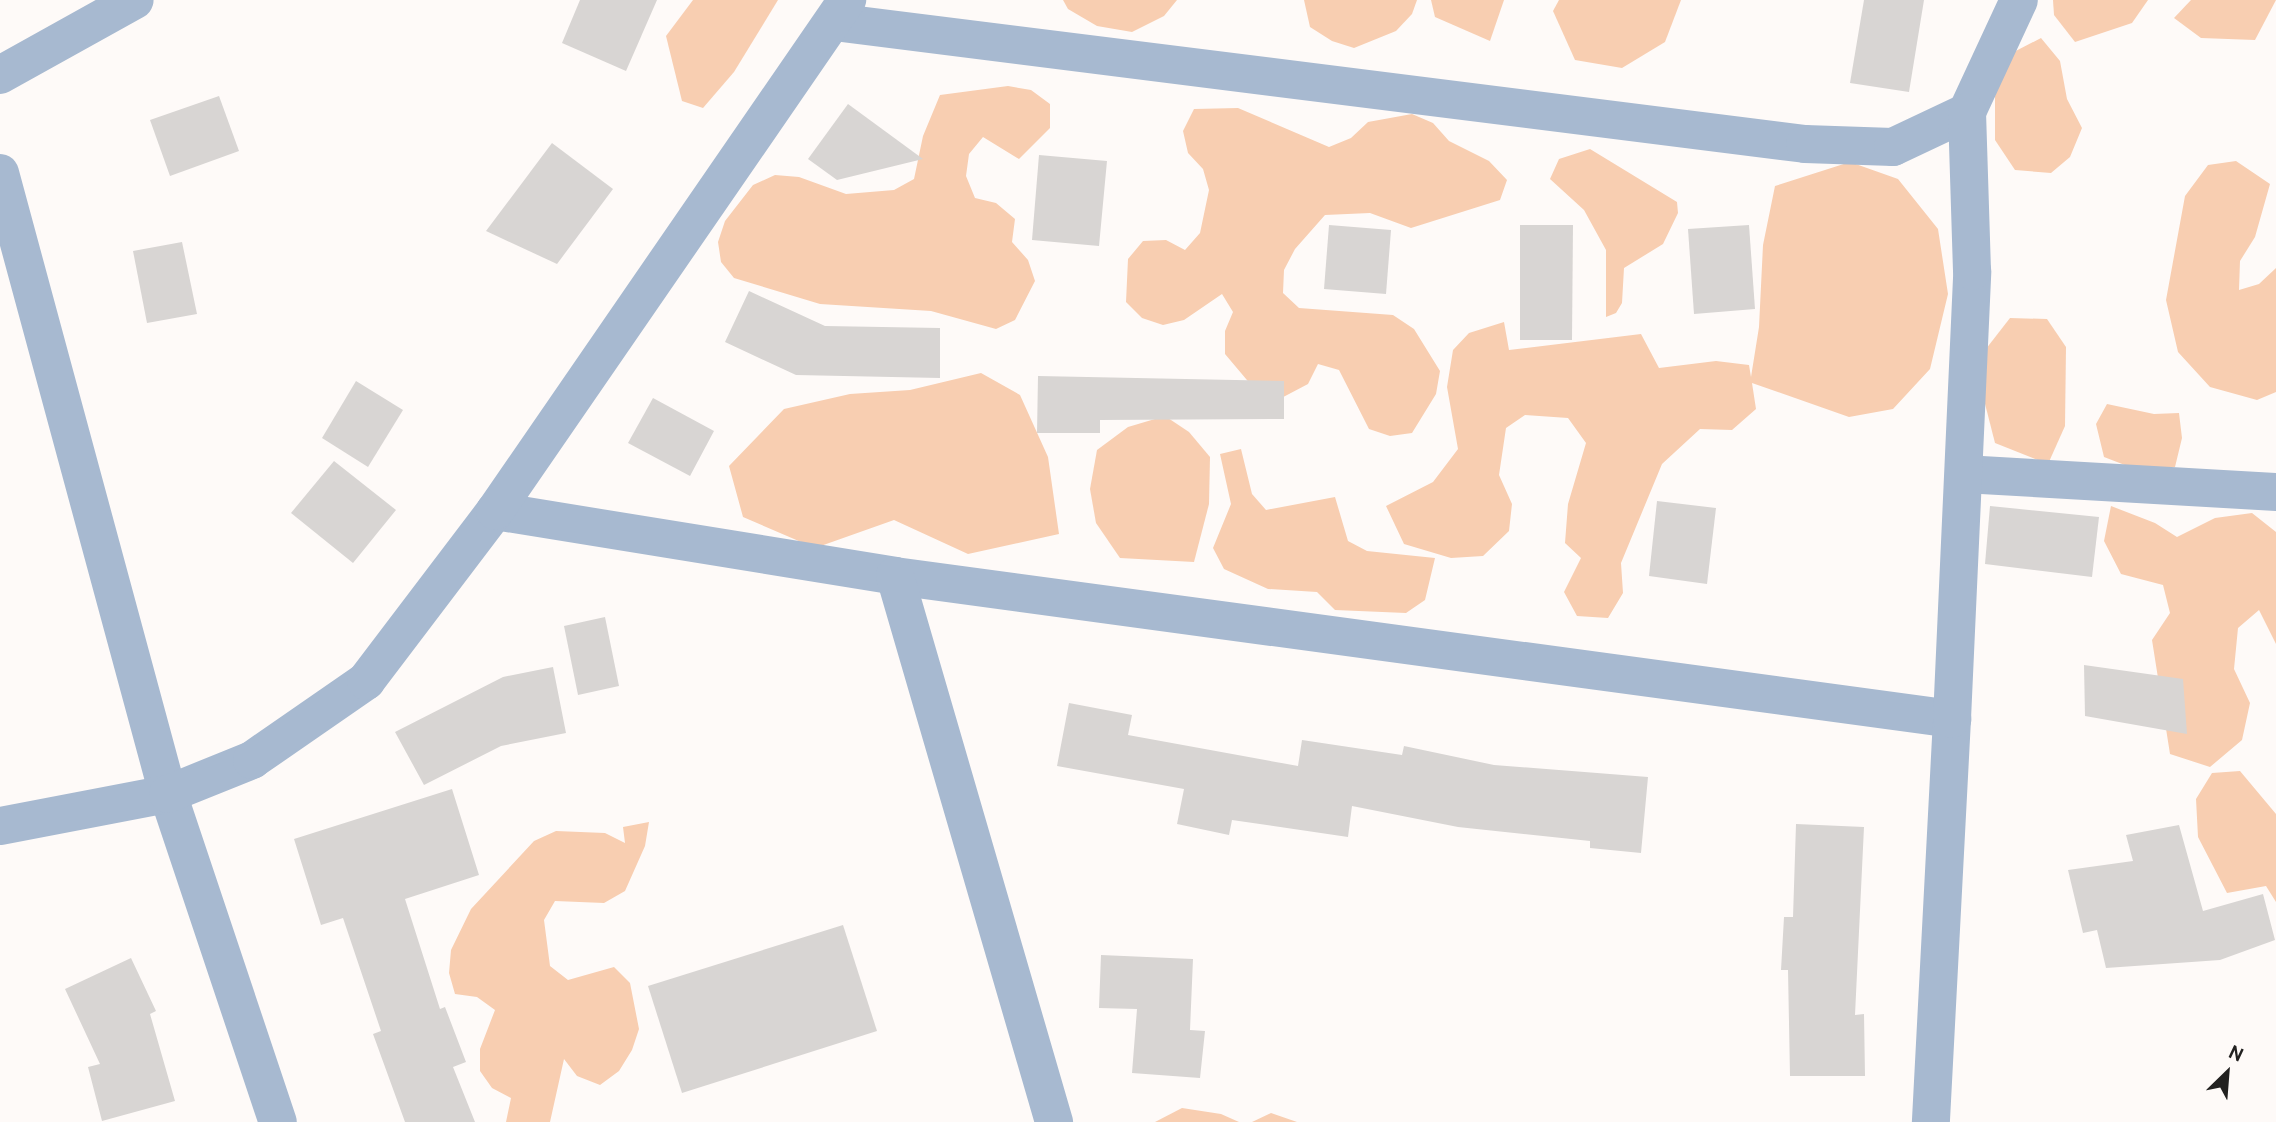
<!DOCTYPE html>
<html>
<head>
<meta charset="utf-8">
<style>
  body { margin:0 }
  #map { position:relative; width:2276px; height:1122px; overflow:hidden; background:#fefaf8; font-family:Cabin,sans-serif }
  div>[style] { position:absolute }
  .green>* { inset:0; background:#f8ceb1 }
  .building>* { inset:0; background:#d8d5d3 }
  .street>* { height:38px; margin:-19px; padding:0 19px; transform-origin:19px; border-radius:19px; background:#a7b9d0 }
  span { translate:-50% -50%; white-space:nowrap; text-align:center; line-height:1.15; -webkit-text-stroke:6px #fefaf8; paint-order:stroke }
  .north { position:absolute; left:2192px; top:1038px; width:70px; height:70px; -webkit-text-stroke:5px #fefaf8; paint-order:stroke; rotate:25deg; font-size:19px; font-weight:700; line-height:28px; text-align:center; color:#222120 }
  .north::after { content:''; display:block; margin:auto; width:24px; height:32px; background:#222120; clip-path:polygon(50% 0,100% 100%,50% 72%,0 100%) }
</style>
</head>
<body>
<div id="map">
  <div class="green">
    <i style="clip-path:polygon(693px 0,778px 0,734px 72px,703px 108px,682px 101px,666px 36px)"></i>
    <i style="clip-path:polygon(1063px 0,1177px 0,1164px 16px,1132px 32px,1097px 26px,1068px 9px)"></i>
    <i style="clip-path:polygon(1304px 0,1417px 0,1412px 14px,1396px 31px,1354px 48px,1332px 41px,1310px 27px)"></i>
    <i style="clip-path:polygon(1431px 0,1504px 0,1490px 41px,1435px 17px)"></i>
    <i style="clip-path:polygon(1559px 0,1681px 0,1665px 42px,1622px 68px,1575px 60px,1553px 11px)"></i>
    <i style="clip-path:polygon(2053px 0,2148px 0,2132px 23px,2075px 42px,2054px 15px)"></i>
    <i style="clip-path:polygon(2191px 0,2276px 0,2255px 40px,2201px 38px,2174px 18px)"></i>
    <i style="clip-path:polygon(2041px 38px,2060px 61px,2067px 99px,2082px 128px,2070px 157px,2051px 173px,2015px 170px,1995px 140px,1995px 96px,2008px 55px)"></i>
    <i style="clip-path:polygon(1008px 86px,1031px 90px,1050px 104px,1050px 128px,1019px 159px,983px 137px,969px 154px,966px 176px,975px 198px,996px 203px,1015px 219px,1012px 242px,1028px 260px,1035px 281px,1015px 320px,996px 329px,931px 311px,820px 304px,734px 278px,721px 262px,718px 242px,725px 221px,753px 185px,775px 175px,799px 177px,846px 194px,894px 190px,914px 179px,923px 136px,940px 95px)"></i>
    <i style="clip-path:polygon(1238px 108px,1329px 147px,1351px 138px,1368px 122px,1412px 114px,1433px 123px,1449px 141px,1489px 161px,1507px 180px,1500px 200px,1411px 228px,1370px 213px,1325px 215px,1295px 249px,1284px 270px,1283px 293px,1299px 308px,1393px 315px,1414px 329px,1440px 371px,1436px 394px,1412px 433px,1390px 436px,1369px 429px,1339px 370px,1318px 364px,1308px 384px,1268px 405px,1225px 354px,1225px 331px,1233px 312px,1222px 294px,1184px 320px,1163px 325px,1142px 318px,1126px 302px,1128px 259px,1143px 241px,1166px 240px,1185px 250px,1200px 233px,1209px 190px,1203px 169px,1188px 153px,1183px 131px,1194px 109px)"></i>
    <i style="clip-path:polygon(1590px 149px,1677px 202px,1678px 213px,1663px 244px,1624px 268px,1622px 303px,1616px 313px,1606px 317px,1606px 250px,1584px 210px,1550px 179px,1559px 159px)"></i>
    <i style="clip-path:polygon(2236px 161px,2270px 184px,2255px 237px,2240px 261px,2239px 290px,2259px 284px,2276px 268px,2276px 392px,2257px 400px,2210px 387px,2178px 352px,2166px 300px,2185px 196px,2208px 165px)"></i>
    <i style="clip-path:polygon(1850px 162px,1898px 179px,1938px 229px,1948px 294px,1930px 369px,1893px 409px,1849px 417px,1752px 383px,1756px 409px,1732px 430px,1700px 429px,1662px 464px,1621px 563px,1623px 593px,1608px 618px,1577px 616px,1564px 592px,1581px 558px,1565px 543px,1568px 504px,1586px 443px,1568px 418px,1525px 415px,1506px 428px,1499px 475px,1512px 504px,1509px 531px,1483px 556px,1451px 558px,1404px 544px,1386px 506px,1433px 482px,1458px 449px,1447px 387px,1453px 350px,1469px 333px,1504px 322px,1509px 350px,1641px 334px,1659px 368px,1716px 361px,1749px 365px,1751px 377px,1759px 327px,1763px 245px,1775px 186px)"></i>
    <i style="clip-path:polygon(2010px 318px,2047px 319px,2066px 347px,2065px 426px,2048px 464px,1995px 443px,1982px 392px,1982px 354px)"></i>
    <i style="clip-path:polygon(981px 373px,1020px 395px,1048px 457px,1059px 534px,968px 554px,894px 520px,815px 548px,743px 517px,729px 466px,784px 409px,850px 394px,910px 390px)"></i>
    <i style="clip-path:polygon(2107px 404px,2154px 414px,2179px 413px,2182px 438px,2175px 467px,2130px 467px,2104px 457px,2096px 424px)"></i>
    <i style="clip-path:polygon(1165px 416px,1189px 432px,1210px 457px,1209px 504px,1194px 562px,1120px 558px,1096px 523px,1090px 489px,1097px 450px,1128px 427px)"></i>
    <i style="clip-path:polygon(1241px 449px,1252px 494px,1266px 510px,1335px 497px,1348px 541px,1367px 551px,1435px 558px,1425px 600px,1406px 613px,1335px 610px,1317px 592px,1268px 589px,1224px 569px,1213px 548px,1231px 504px,1220px 454px)"></i>
    <i style="clip-path:polygon(2111px 506px,2155px 523px,2177px 537px,2215px 518px,2252px 513px,2276px 532px,2276px 644px,2259px 610px,2238px 628px,2234px 669px,2250px 703px,2242px 740px,2210px 767px,2170px 754px,2152px 640px,2170px 613px,2163px 585px,2121px 574px,2104px 541px)"></i>
    <i style="clip-path:polygon(2240px 771px,2276px 814px,2276px 902px,2266px 886px,2227px 893px,2198px 837px,2196px 799px,2212px 773px)"></i>
    <i style="clip-path:polygon(649px 822px,645px 846px,625px 891px,604px 903px,555px 901px,544px 920px,550px 966px,568px 980px,614px 967px,630px 983px,639px 1029px,632px 1050px,619px 1071px,600px 1085px,577px 1076px,564px 1059px,550px 1122px,506px 1122px,511px 1098px,492px 1088px,480px 1071px,480px 1049px,495px 1010px,477px 997px,455px 994px,449px 973px,451px 950px,471px 909px,534px 841px,556px 831px,605px 833px,625px 843px,623px 827px)"></i>
    <i style="clip-path:polygon(1182px 1108px,1221px 1114px,1239px 1122px,1155px 1122px)"></i>
    <i style="clip-path:polygon(1271px 1113px,1297px 1122px,1252px 1122px)"></i>
  </div>
  <div class="building">
    <i style="clip-path:polygon(580px 0,657px 0,626px 71px,562px 43px)"></i>
    <i style="clip-path:polygon(1864px 0,1924px 0,1909px 92px,1850px 83px)"></i>
    <i style="clip-path:polygon(219px 96px,239px 151px,170px 176px,150px 120px)"></i>
    <i style="clip-path:polygon(848px 104px,923px 159px,837px 180px,808px 159px)"></i>
    <i style="clip-path:polygon(552px 143px,613px 189px,557px 264px,486px 231px)"></i>
    <i style="clip-path:polygon(1039px 155px,1107px 161px,1099px 246px,1032px 240px)"></i>
    <i style="clip-path:polygon(1329px 225px,1391px 230px,1386px 294px,1324px 289px)"></i>
    <i style="clip-path:polygon(1520px 225px,1573px 225px,1572px 340px,1520px 340px)"></i>
    <i style="clip-path:polygon(1749px 225px,1755px 309px,1694px 314px,1688px 229px)"></i>
    <i style="clip-path:polygon(182px 242px,197px 314px,147px 323px,133px 251px)"></i>
    <i style="clip-path:polygon(749px 291px,825px 326px,940px 328px,940px 378px,796px 375px,725px 342px)"></i>
    <i style="clip-path:polygon(1038px 376px,1284px 381px,1284px 419px,1100px 420px,1100px 433px,1037px 433px)"></i>
    <i style="clip-path:polygon(356px 381px,403px 410px,368px 467px,322px 438px)"></i>
    <i style="clip-path:polygon(653px 398px,714px 431px,690px 476px,628px 443px)"></i>
    <i style="clip-path:polygon(334px 461px,396px 510px,353px 563px,291px 513px)"></i>
    <i style="clip-path:polygon(1657px 501px,1716px 508px,1707px 584px,1649px 576px)"></i>
    <i style="clip-path:polygon(1990px 506px,2099px 517px,2092px 577px,1985px 564px)"></i>
    <i style="clip-path:polygon(605px 617px,619px 686px,578px 695px,564px 626px)"></i>
    <i style="clip-path:polygon(2084px 665px,2183px 679px,2187px 734px,2085px 716px)"></i>
    <i style="clip-path:polygon(553px 667px,566px 733px,501px 746px,424px 785px,395px 732px,503px 677px)"></i>
    <i style="clip-path:polygon(1069px 703px,1132px 715px,1128px 735px,1298px 766px,1302px 740px,1402px 755px,1404px 746px,1494px 765px,1648px 777px,1641px 853px,1590px 848px,1590px 841px,1458px 827px,1352px 806px,1348px 837px,1232px 820px,1229px 835px,1177px 824px,1184px 789px,1057px 766px)"></i>
    <i style="clip-path:polygon(452px 789px,479px 875px,405px 899px,440px 1009px,445px 1007px,466px 1062px,453px 1067px,475px 1122px,405px 1122px,373px 1034px,381px 1031px,343px 918px,321px 925px,294px 839px)"></i>
    <i style="clip-path:polygon(1796px 824px,1864px 827px,1855px 1015px,1864px 1014px,1865px 1076px,1790px 1076px,1788px 970px,1781px 970px,1784px 917px,1793px 917px)"></i>
    <i style="clip-path:polygon(2179px 825px,2203px 911px,2263px 894px,2275px 940px,2220px 960px,2106px 968px,2097px 930px,2083px 933px,2068px 870px,2133px 861px,2126px 835px)"></i>
    <i style="clip-path:polygon(843px 925px,877px 1031px,682px 1093px,648px 986px)"></i>
    <i style="clip-path:polygon(1101px 955px,1193px 959px,1190px 1030px,1205px 1031px,1200px 1078px,1132px 1073px,1137px 1009px,1099px 1008px)"></i>
    <i style="clip-path:polygon(131px 958px,156px 1011px,150px 1014px,175px 1101px,102px 1121px,88px 1067px,100px 1064px,65px 989px)"></i>
  </div>
  <div class="street">
    <i style="left:834px;top:22px;width:979px;rotate:7.16deg"></i>
    <i style="left:1805px;top:144px;width:88px;rotate:2deg"></i>
    <i style="left:1893px;top:147px;width:82px;rotate:-25.3deg"></i>
    <i style="left:1967px;top:112px;width:123px;rotate:-65.1deg"></i>
    <i style="left:0;top:75px;width:154px;rotate:-29.1deg"></i>
    <i style="left:0;top:173px;width:643px;rotate:74.86deg"></i>
    <i style="left:168px;top:794px;width:346px;rotate:71.5deg"></i>
    <i style="left:1964px;top:474px;width:313px;rotate:3.3deg"></i>
    <i style="left:495px;top:511px;width:405px;rotate:9.2deg"></i>
    <i style="left:895px;top:576px;width:1067px;rotate:7.7deg"></i>
    <i style="left:1952px;top:719px;width:404px;rotate:93deg"></i>
    <i style="left:895px;top:576px;width:569px;rotate:73.76deg"></i>
    <i style="left:1952px;top:719px;width:448px;rotate:-87.4deg"></i>
    <i style="left:1972px;top:271px;width:159px;rotate:-91.8deg"></i>
    <i style="left:0;top:826px;width:171px;rotate:-10.8deg"></i>
    <i style="left:168px;top:794px;width:91px;rotate:-22deg"></i>
    <i style="left:252px;top:760px;width:139px;rotate:-34.7deg"></i>
    <i style="left:366px;top:681px;width:213px;rotate:-52.8deg"></i>
    <i style="left:495px;top:511px;width:621px;rotate:-55.44deg"></i>
  </div>
  <div class="north">N</div>
</div>
</body>
</html>
